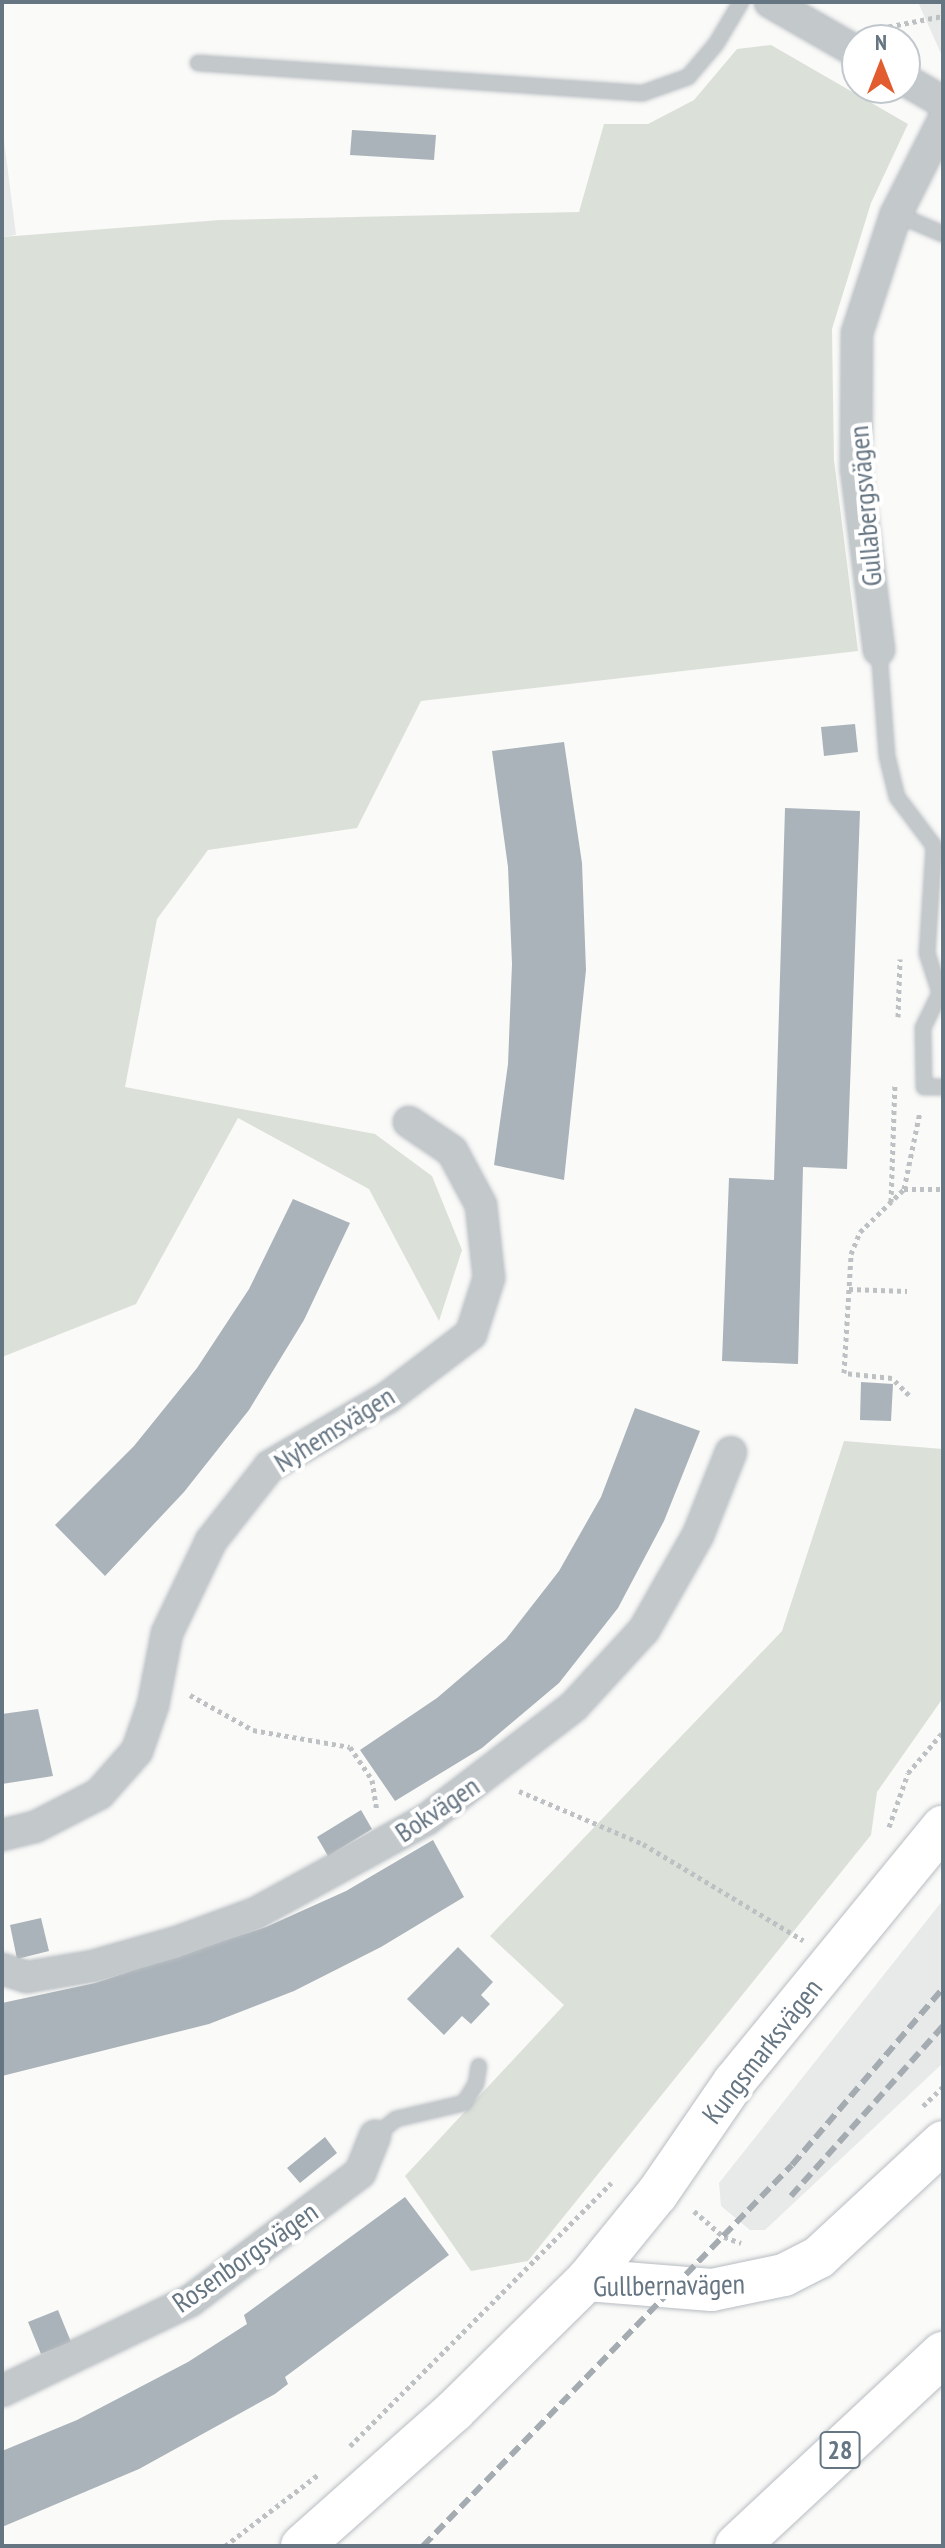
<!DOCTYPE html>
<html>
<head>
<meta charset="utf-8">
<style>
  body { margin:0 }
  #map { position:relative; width:945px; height:2548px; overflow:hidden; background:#fafaf8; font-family:"PT Sans Narrow",sans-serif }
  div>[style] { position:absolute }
  .built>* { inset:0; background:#e8e9e9 }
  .green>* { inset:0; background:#dbe1d9 }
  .building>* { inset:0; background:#aab3b9 }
  .path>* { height:5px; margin-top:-2.5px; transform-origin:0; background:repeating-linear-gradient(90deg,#bdc1c3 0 4px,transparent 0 8px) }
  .roads { filter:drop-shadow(0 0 2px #b8bdc2) drop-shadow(0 0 2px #b8bdc2) }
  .lane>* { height:14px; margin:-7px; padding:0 7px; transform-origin:7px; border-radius:7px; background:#c3c8cb }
  .street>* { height:30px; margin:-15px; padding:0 15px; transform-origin:15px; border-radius:15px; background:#c3c8cb }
  .secondary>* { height:42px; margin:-21px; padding:0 21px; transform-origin:21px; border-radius:21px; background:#fff }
  .highway>* { height:44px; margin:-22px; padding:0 22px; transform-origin:22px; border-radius:22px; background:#fff }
  .rail>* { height:6px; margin-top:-3px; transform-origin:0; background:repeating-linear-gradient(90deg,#a4abb1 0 12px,transparent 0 18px) }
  span { translate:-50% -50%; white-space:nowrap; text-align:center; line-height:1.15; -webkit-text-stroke:8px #fff; paint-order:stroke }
  .shield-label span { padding:2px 6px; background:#fff; border:2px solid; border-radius:6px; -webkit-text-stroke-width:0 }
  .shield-label { font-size:26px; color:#657582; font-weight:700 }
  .street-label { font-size:28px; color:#657582 }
  .frame { position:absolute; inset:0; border:4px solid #657582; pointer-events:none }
  .north { position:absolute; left:841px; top:24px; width:80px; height:80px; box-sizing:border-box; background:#fff; border:2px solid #c1c8cd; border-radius:50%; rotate:0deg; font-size:22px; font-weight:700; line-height:32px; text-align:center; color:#657582 }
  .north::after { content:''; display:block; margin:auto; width:28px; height:36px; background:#e25c2f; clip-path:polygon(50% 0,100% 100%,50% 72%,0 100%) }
</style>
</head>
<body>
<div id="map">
  <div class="built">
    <i style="clip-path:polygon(918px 2px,943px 2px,943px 58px)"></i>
    <i style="clip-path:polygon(2px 124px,16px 235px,2px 237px)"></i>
    <i style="clip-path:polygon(943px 1900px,943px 2063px,765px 2230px,750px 2230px,721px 2206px,719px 2183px)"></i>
  </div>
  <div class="green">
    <i style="clip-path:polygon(771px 45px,908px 124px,871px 203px,832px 329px,834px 460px,858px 651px,421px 701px,357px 828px,208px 850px,157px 919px,125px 1087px,375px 1134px,432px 1176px,462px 1250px,439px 1321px,369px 1189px,238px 1118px,136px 1304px,2px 1357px,2px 237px,220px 220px,579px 212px,604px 124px,648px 124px,694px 100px,737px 49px)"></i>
    <i style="clip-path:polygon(844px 1441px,943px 1449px,943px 1698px,877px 1792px,871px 1835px,528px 2261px,471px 2271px,405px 2176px,564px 2005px,490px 1936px,782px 1631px)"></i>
  </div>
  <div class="building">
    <i style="clip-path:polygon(352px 130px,436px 135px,434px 160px,350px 155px)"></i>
    <i style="clip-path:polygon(855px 724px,858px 752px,824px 756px,821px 727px)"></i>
    <i style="clip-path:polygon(564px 742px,582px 863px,586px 970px,564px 1180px,494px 1165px,508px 1064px,512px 964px,508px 867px,492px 751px)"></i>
    <i style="clip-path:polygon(785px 808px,860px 811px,847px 1169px,803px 1167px,798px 1364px,722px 1361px,729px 1178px,774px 1180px)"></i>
    <i style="clip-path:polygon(293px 1199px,350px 1223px,304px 1320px,249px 1410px,184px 1492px,105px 1576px,55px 1525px,134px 1446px,197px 1368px,249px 1289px)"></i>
    <i style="clip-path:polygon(861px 1382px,893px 1384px,891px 1421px,860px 1420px)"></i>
    <i style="clip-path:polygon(635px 1408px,700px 1431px,664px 1521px,618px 1608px,559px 1683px,482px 1748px,395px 1801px,360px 1750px,437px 1698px,506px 1639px,559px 1571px,601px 1497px)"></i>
    <i style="clip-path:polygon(38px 1709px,53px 1776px,2px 1784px,2px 1714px)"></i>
    <i style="clip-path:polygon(361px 1810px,372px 1829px,328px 1856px,317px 1837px)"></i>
    <i style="clip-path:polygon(433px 1840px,464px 1897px,381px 1947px,294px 1991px,209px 2024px,2px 2076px,2px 2003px,95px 1983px,266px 1927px,346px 1891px)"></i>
    <i style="clip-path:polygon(41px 1918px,49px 1951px,17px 1959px,10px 1925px)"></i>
    <i style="clip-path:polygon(458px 1947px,493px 1982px,481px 1995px,490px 2004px,471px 2024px,462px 2016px,444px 2035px,407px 1999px)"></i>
    <i style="clip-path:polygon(325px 2137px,337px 2153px,300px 2183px,287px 2168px)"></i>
    <i style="clip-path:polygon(405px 2197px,449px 2255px,285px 2377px,288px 2384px,275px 2394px,139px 2469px,2px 2527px,2px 2451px,77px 2420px,188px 2362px,247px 2324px,244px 2315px)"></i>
    <i style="clip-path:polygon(58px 2310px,71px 2342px,41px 2354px,28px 2322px)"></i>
  </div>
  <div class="path">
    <i style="left:881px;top:28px;width:63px;rotate:-11deg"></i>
    <i style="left:898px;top:1017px;width:58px;rotate:-88deg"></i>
    <i style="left:904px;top:1189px;width:39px"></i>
    <i style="left:891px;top:1202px;width:119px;rotate:-88.1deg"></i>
    <i style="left:849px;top:1289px;width:58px;rotate:2deg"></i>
    <i style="left:909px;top:1395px;width:24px;rotate:-135deg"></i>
    <i style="left:892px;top:1378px;width:48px;rotate:-174.1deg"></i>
    <i style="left:844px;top:1373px;width:119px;rotate:-86.6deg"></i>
    <i style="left:851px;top:1254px;width:24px;rotate:-68deg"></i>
    <i style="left:860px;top:1232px;width:62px;rotate:-44.3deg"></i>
    <i style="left:904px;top:1189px;width:79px;rotate:-78.3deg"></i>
    <i style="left:190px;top:1695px;width:72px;rotate:29.1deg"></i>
    <i style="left:253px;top:1730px;width:98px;rotate:9.9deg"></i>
    <i style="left:350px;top:1747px;width:40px;rotate:56deg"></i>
    <i style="left:372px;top:1780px;width:30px;rotate:81deg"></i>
    <i style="left:519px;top:1791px;width:135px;rotate:23.1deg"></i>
    <i style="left:643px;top:1844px;width:187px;rotate:31deg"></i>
    <i style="left:889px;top:1827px;width:57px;rotate:-70.6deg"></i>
    <i style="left:908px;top:1773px;width:54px;rotate:-49.5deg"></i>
    <i style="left:923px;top:2106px;width:28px;rotate:-44deg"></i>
    <i style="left:694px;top:2211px;width:40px;rotate:41deg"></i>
    <i style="left:724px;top:2237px;width:18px;rotate:19deg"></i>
    <i style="left:350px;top:2446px;width:371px;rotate:-45.2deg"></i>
    <i style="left:225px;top:2546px;width:118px;rotate:-37.5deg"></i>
  </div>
  <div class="roads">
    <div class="lane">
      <i style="left:198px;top:63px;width:446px;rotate:3.9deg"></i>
      <i style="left:643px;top:93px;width:48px;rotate:-19.6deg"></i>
      <i style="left:688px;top:77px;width:43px;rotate:-49.7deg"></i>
      <i style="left:716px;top:44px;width:49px;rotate:-59.2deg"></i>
      <i style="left:896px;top:214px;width:51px;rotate:23.1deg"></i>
      <i style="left:879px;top:650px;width:106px;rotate:85.7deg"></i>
      <i style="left:887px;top:756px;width:42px;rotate:76.3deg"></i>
      <i style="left:897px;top:797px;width:61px;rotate:52.9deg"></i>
      <i style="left:934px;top:846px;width:107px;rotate:93.7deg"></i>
      <i style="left:927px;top:953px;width:42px;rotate:72deg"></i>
      <i style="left:940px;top:993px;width:39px;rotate:116deg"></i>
      <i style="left:923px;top:1028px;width:59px;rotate:89deg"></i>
      <i style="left:924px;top:1087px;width:19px"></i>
      <i style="left:375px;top:2136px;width:27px;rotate:-39deg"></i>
      <i style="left:396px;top:2119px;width:70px;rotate:-13.2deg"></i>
      <i style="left:464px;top:2103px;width:22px;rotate:-58deg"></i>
      <i style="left:476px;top:2084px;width:18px;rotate:-81deg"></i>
    </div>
    <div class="street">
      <i style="left:770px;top:2px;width:100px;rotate:29.9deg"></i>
      <i style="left:905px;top:80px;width:44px;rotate:30.1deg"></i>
      <i style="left:879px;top:650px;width:182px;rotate:-97.2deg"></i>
      <i style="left:856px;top:469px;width:136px;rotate:-89.6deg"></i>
      <i style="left:857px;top:333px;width:125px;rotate:-71.9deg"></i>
      <i style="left:896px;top:214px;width:104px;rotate:-63.2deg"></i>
      <i style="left:2px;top:1835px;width:34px;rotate:-14deg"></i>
      <i style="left:35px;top:1827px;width:72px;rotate:-27.3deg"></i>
      <i style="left:99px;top:1794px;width:57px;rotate:-48.5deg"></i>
      <i style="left:137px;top:1751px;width:49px;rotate:-70.8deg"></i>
      <i style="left:153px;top:1705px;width:73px;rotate:-79deg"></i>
      <i style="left:167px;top:1633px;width:102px;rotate:-64.4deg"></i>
      <i style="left:211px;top:1541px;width:95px;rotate:-51.8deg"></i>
      <i style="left:270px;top:1466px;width:135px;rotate:-30.2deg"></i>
      <i style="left:387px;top:1398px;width:106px;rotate:-37.3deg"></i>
      <i style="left:471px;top:1334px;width:59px;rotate:-72.2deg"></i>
      <i style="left:489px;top:1278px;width:73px;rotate:-96.3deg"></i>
      <i style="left:481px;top:1205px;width:61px;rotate:-118.2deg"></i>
      <i style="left:452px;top:1151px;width:52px;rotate:-146deg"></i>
      <i style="left:2px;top:1969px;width:26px;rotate:18deg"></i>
      <i style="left:27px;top:1977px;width:67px;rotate:-9.5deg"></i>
      <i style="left:93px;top:1966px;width:84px;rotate:-15.9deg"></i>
      <i style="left:174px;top:1943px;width:87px;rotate:-20.1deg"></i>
      <i style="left:256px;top:1913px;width:195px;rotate:-28.8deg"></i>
      <i style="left:427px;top:1819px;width:185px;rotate:-37.5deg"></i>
      <i style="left:574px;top:1706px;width:103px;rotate:-47.4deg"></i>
      <i style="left:644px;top:1630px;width:109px;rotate:-60.4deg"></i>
      <i style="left:698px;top:1535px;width:89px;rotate:-68.3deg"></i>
      <i style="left:2px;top:2391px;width:208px;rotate:-25.6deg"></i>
      <i style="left:190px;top:2301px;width:213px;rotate:-37deg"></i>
      <i style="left:360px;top:2173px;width:40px;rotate:-68deg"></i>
    </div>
    <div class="secondary">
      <i style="left:587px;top:2280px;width:125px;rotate:4.6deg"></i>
      <i style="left:712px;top:2290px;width:74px;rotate:-11.8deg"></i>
      <i style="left:784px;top:2275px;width:39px;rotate:-27deg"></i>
      <i style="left:819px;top:2257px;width:169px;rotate:-42.8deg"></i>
      <i style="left:302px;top:2546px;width:203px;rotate:-41.6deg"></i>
      <i style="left:454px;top:2411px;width:187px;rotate:-44.6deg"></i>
      <i style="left:587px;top:2280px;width:111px;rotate:-50.9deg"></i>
      <i style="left:657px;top:2194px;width:136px;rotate:-55.5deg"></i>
      <i style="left:734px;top:2082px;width:330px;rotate:-50.7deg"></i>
    </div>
    <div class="highway">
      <i style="left:737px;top:2546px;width:282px;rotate:-43deg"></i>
    </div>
  </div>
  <div class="rail">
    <i style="left:791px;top:2196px;width:228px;rotate:-48.2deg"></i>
    <i style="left:423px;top:2546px;width:530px;rotate:-45.92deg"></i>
    <i style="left:792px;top:2165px;width:233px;rotate:-49.5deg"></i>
  </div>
  <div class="shield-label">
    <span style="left:840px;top:2450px">28</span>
  </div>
  <div class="street-label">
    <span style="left:865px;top:506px;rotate:-95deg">Gullabergsvägen</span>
    <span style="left:334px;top:1429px;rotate:-32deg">Nyhemsvägen</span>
    <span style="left:437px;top:1809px;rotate:-34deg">Bokvägen</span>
    <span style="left:762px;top:2051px;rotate:-52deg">Kungsmarksvägen</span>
    <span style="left:245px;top:2257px;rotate:-35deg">Rosenborgsvägen</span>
    <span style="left:669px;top:2285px;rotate:-1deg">Gullbernavägen</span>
  </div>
  <div class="frame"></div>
  <div class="north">N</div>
</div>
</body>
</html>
